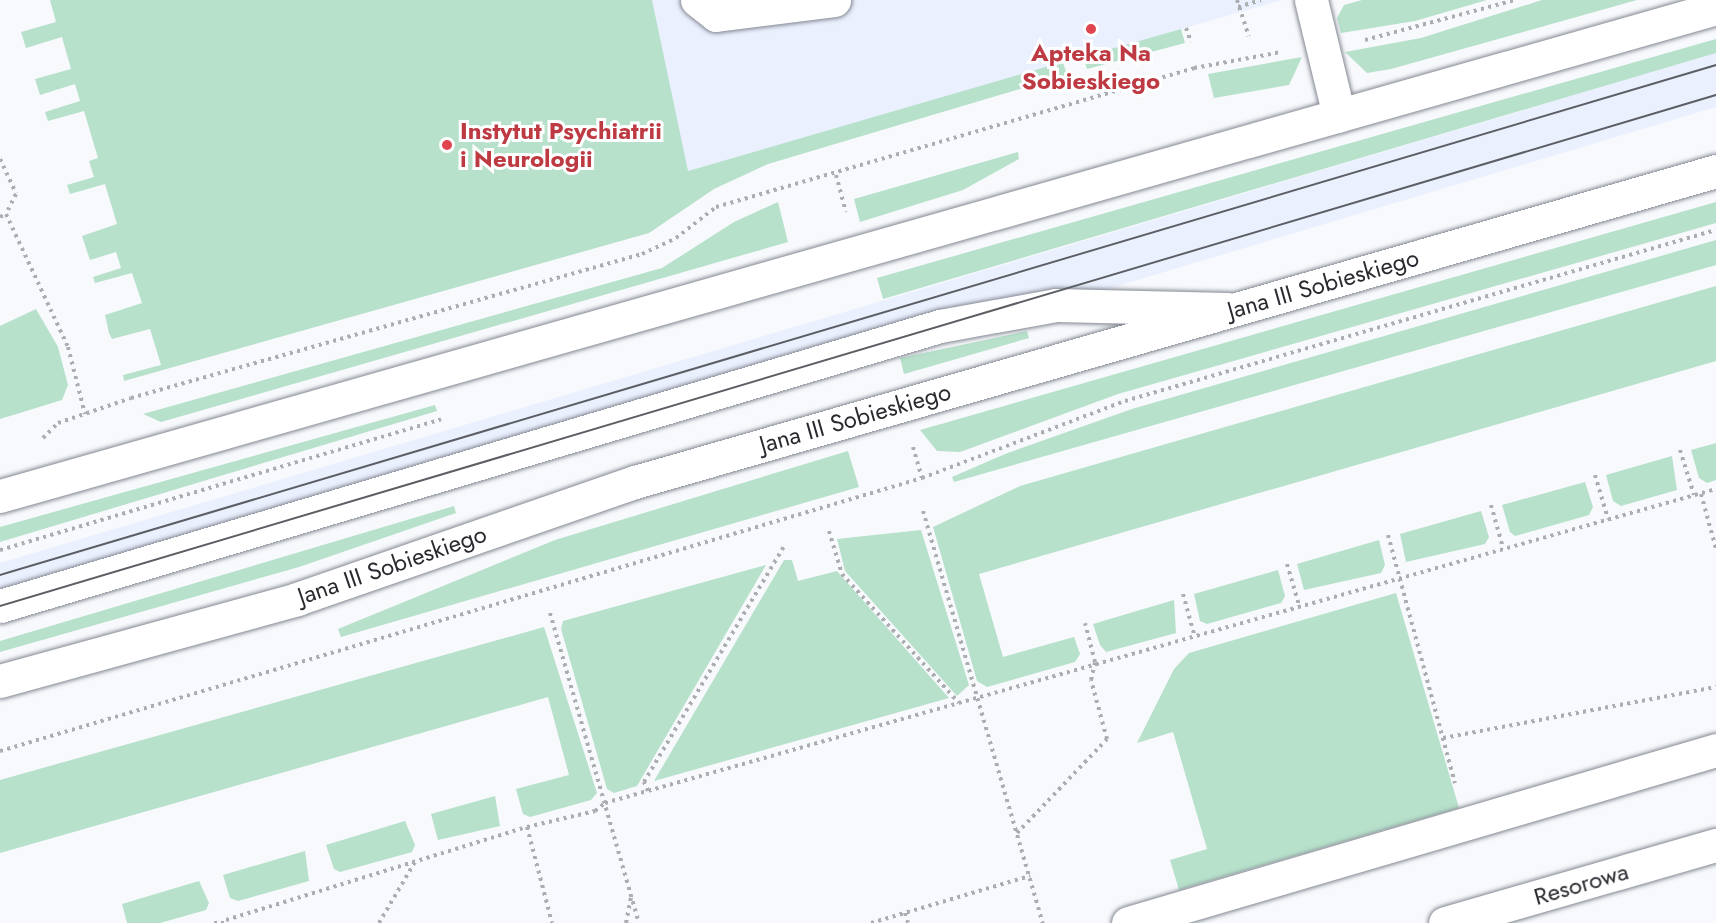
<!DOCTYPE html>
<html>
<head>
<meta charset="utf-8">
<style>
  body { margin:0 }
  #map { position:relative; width:1716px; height:923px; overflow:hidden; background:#f7f9fd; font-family:Jost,sans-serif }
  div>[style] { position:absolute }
  .built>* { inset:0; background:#eaf0fe }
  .green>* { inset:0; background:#b7e1cb }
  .path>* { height:4px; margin-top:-2px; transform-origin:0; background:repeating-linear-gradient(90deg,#abadb1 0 3px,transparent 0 7.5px) }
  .roads { filter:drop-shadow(0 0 2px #848892) drop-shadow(0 0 2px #848892) }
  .minor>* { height:33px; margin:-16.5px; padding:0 16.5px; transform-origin:16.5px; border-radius:16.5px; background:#fff }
  .major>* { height:33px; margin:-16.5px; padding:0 16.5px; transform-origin:16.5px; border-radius:16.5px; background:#fff }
  .tram>* { height:1.5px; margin:-0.75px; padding:0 0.75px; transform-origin:0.75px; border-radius:0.75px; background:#5d5e63 }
  .dots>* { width:16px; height:16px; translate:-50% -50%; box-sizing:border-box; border:3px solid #fff; border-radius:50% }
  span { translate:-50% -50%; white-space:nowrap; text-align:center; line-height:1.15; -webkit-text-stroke:6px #fff; paint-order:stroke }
  .health-label { font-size:24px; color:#be3a42; font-weight:700 }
  .left { translate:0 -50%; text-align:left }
  .street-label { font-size:24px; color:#292a2f }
</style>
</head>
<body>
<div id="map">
  <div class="built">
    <i style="clip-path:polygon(73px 0,1282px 0,688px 171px)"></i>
    <i style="clip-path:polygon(1716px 53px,1716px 107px,0 620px,0 563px)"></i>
  </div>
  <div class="green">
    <i style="clip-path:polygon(50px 0,652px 0,688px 171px,1063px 62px,1067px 75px,768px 164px,714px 189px,649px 233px,124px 381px,123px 375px,161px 365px,150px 329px,112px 339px,109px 333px,105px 315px,142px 303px,132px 273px,95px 283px,93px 277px,121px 268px,116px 252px,90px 260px,82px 236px,117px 224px,105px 184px,70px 194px,67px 185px,94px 177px,89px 161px,98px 158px,84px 111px,48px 121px,45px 112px,80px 101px,75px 84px,40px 95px,35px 79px,71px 69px,62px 37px,26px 48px,21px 32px,56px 22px)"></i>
    <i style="clip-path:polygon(1362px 0,1487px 0,1415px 21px,1341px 33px,1337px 18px,1344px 5px)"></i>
    <i style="clip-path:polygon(1542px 0,1637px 0,1391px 69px,1367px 73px,1345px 52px,1421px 38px)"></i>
    <i style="clip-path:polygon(1181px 29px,1185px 43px,1087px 69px,1083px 57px)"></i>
    <i style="clip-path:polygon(1716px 39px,1716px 53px,883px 299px,877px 278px)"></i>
    <i style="clip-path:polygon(1302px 57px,1289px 85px,1214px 98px,1208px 74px)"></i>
    <i style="clip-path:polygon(1018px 152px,1019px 159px,963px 190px,860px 222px,854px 199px)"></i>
    <i style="clip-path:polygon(778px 202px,788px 242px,161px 422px,143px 414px,662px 268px,734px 222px)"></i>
    <i style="clip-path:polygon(1716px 202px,1716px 223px,1118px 394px,960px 452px,937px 451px,920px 430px)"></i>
    <i style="clip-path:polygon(1716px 240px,1716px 265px,954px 482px,952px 477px,1005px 454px,1132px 409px)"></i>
    <i style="clip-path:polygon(1716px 286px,1716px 361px,979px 574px,1003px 657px,1074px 637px,1080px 654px,1075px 662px,987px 687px,977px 681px,933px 527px,1020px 486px)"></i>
    <i style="clip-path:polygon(36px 309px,58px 347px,68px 385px,62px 400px,0 419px,0 326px)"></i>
    <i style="clip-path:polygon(1027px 331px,1029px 338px,904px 374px,900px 358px)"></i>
    <i style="clip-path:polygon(435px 405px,437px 411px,0 542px,0 527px)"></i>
    <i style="clip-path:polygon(1716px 443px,1716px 480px,1707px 483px,1699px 478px,1691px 450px)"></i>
    <i style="clip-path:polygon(848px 451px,859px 487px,341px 637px,338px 629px,555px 540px)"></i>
    <i style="clip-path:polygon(1672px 456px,1677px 490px,1621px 506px,1613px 501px,1606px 475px)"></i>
    <i style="clip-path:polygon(1585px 482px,1593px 507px,1589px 515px,1515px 536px,1510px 532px,1502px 505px)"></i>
    <i style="clip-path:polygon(454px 506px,456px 513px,299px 567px,0 652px,0 641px)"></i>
    <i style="clip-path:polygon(1481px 511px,1489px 537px,1485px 544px,1406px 562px,1400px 534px)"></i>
    <i style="clip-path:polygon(921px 530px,969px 685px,957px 696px,845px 571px,837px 539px)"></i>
    <i style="clip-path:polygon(1379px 540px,1385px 565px,1381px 573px,1304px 590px,1297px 564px)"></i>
    <i style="clip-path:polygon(784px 560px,792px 560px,798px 581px,837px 571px,949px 698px,654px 781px)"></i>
    <i style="clip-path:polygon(766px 565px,637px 786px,614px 793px,607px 789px,561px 629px,563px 621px)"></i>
    <i style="clip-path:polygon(1278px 570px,1285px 596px,1281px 603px,1207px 624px,1200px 621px,1194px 594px)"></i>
    <i style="clip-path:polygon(1396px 593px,1459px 808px,1179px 890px,1170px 860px,1207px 849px,1173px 732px,1137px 743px,1174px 669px,1189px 653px)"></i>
    <i style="clip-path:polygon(1174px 600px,1176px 633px,1106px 652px,1100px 645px,1093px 624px)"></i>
    <i style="clip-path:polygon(544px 627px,597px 793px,591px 800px,530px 817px,523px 814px,516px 789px,569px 775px,548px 697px,0 853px,0 780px)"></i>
    <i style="clip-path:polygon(495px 796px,500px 826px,438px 840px,431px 814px)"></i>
    <i style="clip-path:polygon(405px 821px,415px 845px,412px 852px,340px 872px,334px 869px,326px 845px)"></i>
    <i style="clip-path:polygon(305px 851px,309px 881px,238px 901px,230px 898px,223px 875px)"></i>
    <i style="clip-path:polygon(199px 881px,209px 903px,206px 910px,160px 923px,127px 923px,122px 904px)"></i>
  </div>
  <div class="path">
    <i style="left:1237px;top:0;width:38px;rotate:72deg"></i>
    <i style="left:1238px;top:7px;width:24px;rotate:-17deg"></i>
    <i style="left:1186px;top:28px;width:15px;rotate:70deg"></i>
    <i style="left:1365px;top:40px;width:155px;rotate:-14.9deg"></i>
    <i style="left:0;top:159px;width:38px;rotate:65deg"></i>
    <i style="left:16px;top:194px;width:22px;rotate:117deg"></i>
    <i style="left:836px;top:175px;width:38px;rotate:75deg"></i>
    <i style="left:0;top:217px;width:7px;rotate:-27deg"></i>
    <i style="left:6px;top:214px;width:147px;rotate:65deg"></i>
    <i style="left:68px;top:347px;width:69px;rotate:75.8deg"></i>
    <i style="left:43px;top:438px;width:21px;rotate:-45deg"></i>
    <i style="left:58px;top:423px;width:77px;rotate:-18.9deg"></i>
    <i style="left:131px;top:398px;width:531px;rotate:-15.74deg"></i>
    <i style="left:642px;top:254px;width:38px;rotate:-25deg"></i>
    <i style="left:676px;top:238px;width:51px;rotate:-37.8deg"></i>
    <i style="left:716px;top:207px;width:498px;rotate:-16.2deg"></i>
    <i style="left:1194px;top:68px;width:88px;rotate:-10.4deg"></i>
    <i style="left:913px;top:447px;width:32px;rotate:74deg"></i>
    <i style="left:1680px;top:450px;width:47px;rotate:72.7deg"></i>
    <i style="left:1595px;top:475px;width:46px;rotate:73.5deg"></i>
    <i style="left:1701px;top:494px;width:57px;rotate:74.7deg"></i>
    <i style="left:1491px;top:505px;width:45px;rotate:74.4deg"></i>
    <i style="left:923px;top:511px;width:429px;rotate:73.8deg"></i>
    <i style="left:829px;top:531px;width:45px;rotate:73.2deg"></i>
    <i style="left:842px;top:574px;width:174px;rotate:47.8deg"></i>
    <i style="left:1388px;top:535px;width:257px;rotate:74.9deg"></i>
    <i style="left:0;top:550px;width:460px;rotate:-16.5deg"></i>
    <i style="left:1287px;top:564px;width:43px;rotate:73.7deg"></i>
    <i style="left:1183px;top:594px;width:41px;rotate:74.6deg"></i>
    <i style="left:550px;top:613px;width:323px;rotate:74deg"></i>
    <i style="left:1443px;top:738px;width:278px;rotate:-10.6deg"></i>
    <i style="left:0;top:751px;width:962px;rotate:-16.49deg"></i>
    <i style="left:922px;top:478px;width:217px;rotate:-20.8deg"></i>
    <i style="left:1125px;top:401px;width:615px;rotate:-16.14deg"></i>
    <i style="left:648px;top:791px;width:10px;rotate:-114deg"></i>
    <i style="left:644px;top:782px;width:276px;rotate:-59.3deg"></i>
    <i style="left:527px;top:827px;width:99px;rotate:75.4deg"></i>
    <i style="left:1017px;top:833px;width:130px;rotate:-46.2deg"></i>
    <i style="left:1107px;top:739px;width:61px;rotate:-105.2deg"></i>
    <i style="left:1091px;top:680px;width:18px;rotate:-77deg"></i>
    <i style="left:1095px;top:662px;width:40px;rotate:-104.4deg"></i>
    <i style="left:905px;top:913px;width:10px;rotate:73deg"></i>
    <i style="left:226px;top:920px;width:315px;rotate:-17.2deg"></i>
    <i style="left:527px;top:827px;width:70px;rotate:-13.2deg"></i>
    <i style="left:595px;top:811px;width:13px;rotate:-39deg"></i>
    <i style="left:605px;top:803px;width:1155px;rotate:-15.78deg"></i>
    <i style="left:214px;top:923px;width:13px"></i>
    <i style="left:379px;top:923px;width:71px;rotate:-59.5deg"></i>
    <i style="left:626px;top:923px;width:26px;rotate:-79deg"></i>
    <i style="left:871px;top:923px;width:166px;rotate:-16.5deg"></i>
  </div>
  <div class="roads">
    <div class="minor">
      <i style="left:697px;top:0;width:24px;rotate:38deg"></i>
      <i style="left:716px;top:15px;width:119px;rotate:-7.2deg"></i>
      <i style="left:1311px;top:0;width:119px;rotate:76.4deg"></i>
      <i style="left:0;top:606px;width:981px;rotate:-16.59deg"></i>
      <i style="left:940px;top:326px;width:118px;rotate:-10.3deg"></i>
      <i style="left:1056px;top:305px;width:172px;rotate:1.3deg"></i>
      <i style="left:1128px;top:923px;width:613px;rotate:-16.39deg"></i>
      <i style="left:1445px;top:923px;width:282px;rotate:-16.1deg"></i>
    </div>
    <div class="major">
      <i style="left:0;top:496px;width:1784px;rotate:-15.87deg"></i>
      <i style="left:0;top:681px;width:308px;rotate:-15.4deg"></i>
      <i style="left:297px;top:599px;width:358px;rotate:-19.1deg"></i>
      <i style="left:635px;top:482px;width:1125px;rotate:-16.05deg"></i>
    </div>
  </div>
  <div class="tram">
    <i style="left:0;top:575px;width:1790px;rotate:-16.55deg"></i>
    <i style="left:0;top:606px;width:1790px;rotate:-16.58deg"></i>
  </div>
  <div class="dots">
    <i style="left:1091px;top:29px;background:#e0444e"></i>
    <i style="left:447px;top:145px;background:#e0444e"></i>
  </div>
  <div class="health-label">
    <span style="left:1091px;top:67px">Apteka Na<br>Sobieskiego</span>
    <span class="left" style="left:460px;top:145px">Instytut Psychiatrii<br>i Neurologii</span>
  </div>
  <div class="street-label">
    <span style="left:1323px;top:284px;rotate:-16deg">Jana III Sobieskiego</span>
    <span style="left:855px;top:418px;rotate:-16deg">Jana III Sobieskiego</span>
    <span style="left:392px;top:565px;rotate:-19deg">Jana III Sobieskiego</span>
    <span style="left:1581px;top:884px;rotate:-16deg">Resorowa</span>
  </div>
</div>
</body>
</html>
